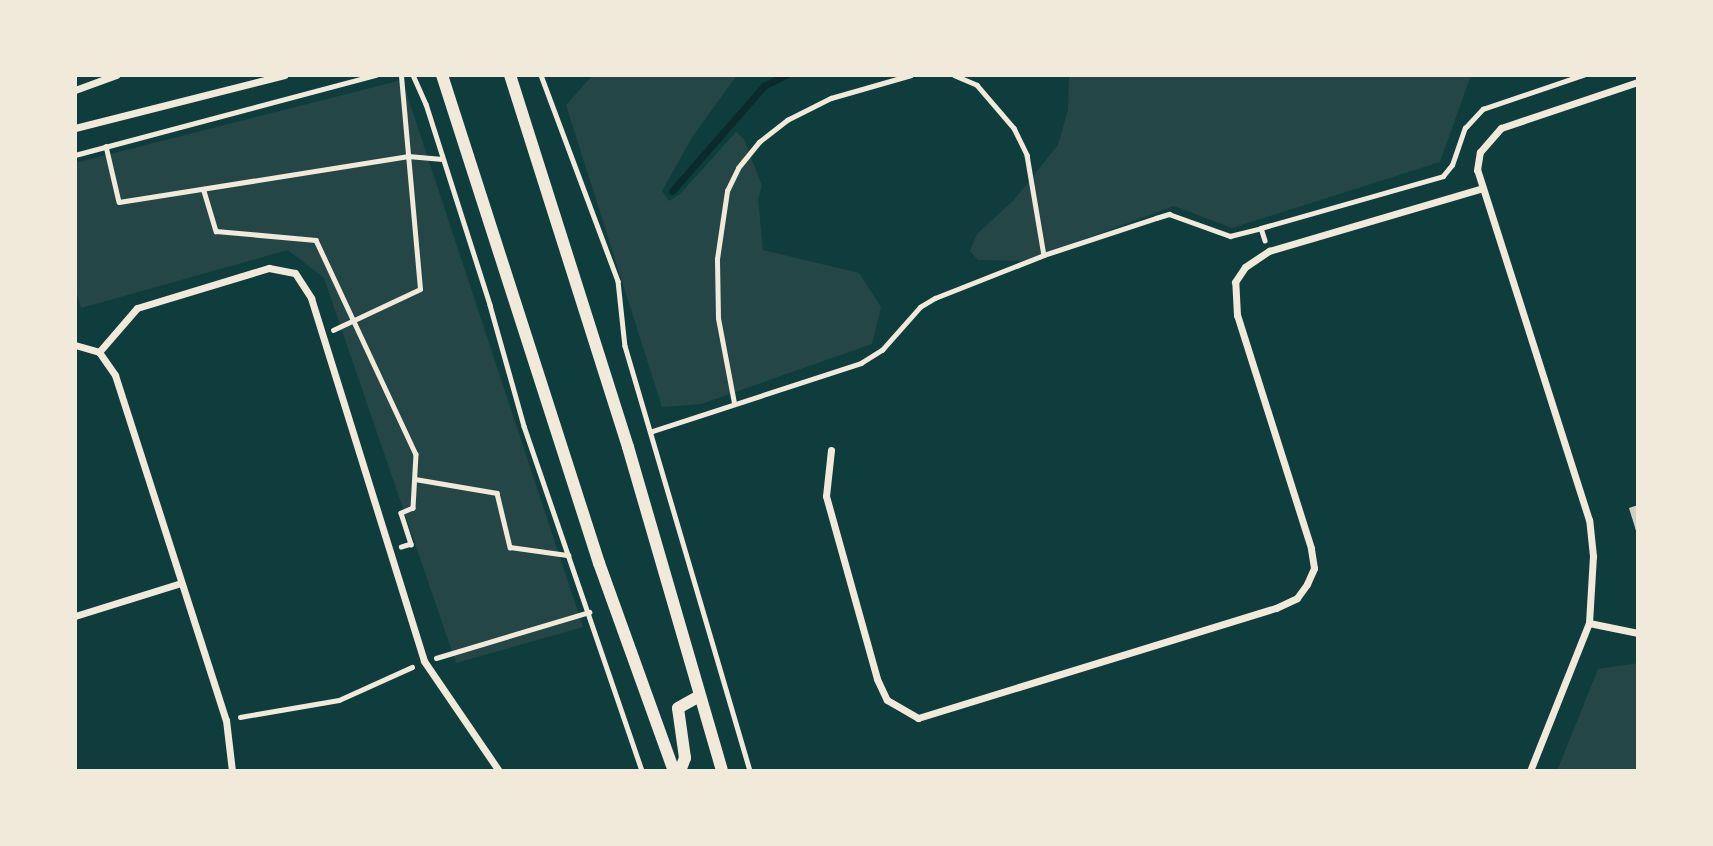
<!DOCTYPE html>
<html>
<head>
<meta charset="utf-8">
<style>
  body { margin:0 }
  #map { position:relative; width:1713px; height:846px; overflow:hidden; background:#0f3d3e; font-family:Ubuntu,sans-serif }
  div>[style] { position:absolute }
  .green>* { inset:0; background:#244646 }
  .stream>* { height:7px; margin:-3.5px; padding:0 3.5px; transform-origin:3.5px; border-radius:3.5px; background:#0a2a2b }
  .building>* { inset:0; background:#cfcfc3 }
  .path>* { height:4.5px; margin:-2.25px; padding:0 2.25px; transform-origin:2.25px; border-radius:2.25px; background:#f1e9da }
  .minor>* { height:7px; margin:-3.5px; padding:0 3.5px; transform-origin:3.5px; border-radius:3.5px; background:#f1e9da }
  .tertiary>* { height:12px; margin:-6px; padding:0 6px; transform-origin:6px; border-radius:6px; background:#f1e9da }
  span { translate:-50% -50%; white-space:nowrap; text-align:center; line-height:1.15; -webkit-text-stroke:7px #f1e9da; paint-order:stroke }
  .frame { position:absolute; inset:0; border:77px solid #f1e9da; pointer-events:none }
</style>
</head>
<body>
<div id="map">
  <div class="green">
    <i style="clip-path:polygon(593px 75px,737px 75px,693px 136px,662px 191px,669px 201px,680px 194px,736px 132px,744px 139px,762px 186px,758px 199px,763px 250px,859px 273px,881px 307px,872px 344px,701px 404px,662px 407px,566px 105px)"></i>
    <i style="clip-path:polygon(1069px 75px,1471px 75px,1440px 162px,1232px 228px,1174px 206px,1026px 261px,978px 260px,970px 251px,977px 234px,1014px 200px,1058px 145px,1068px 110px)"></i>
    <i style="clip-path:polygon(402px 80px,583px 627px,456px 663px,324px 278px,288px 250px,81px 308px,75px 287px,75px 163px)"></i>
    <i style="clip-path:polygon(1638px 663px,1638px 771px,1557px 771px,1598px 669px)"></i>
  </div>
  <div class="stream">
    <i style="left:672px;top:191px;width:140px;rotate:-48.8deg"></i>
    <i style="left:764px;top:86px;width:25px;rotate:-27deg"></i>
  </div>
  <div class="building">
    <i style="clip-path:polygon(1638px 505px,1638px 534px,1637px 534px,1629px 508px)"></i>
  </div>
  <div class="path">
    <i style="left:413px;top:75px;width:32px;rotate:66deg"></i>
    <i style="left:426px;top:104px;width:211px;rotate:72.3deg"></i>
    <i style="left:490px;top:305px;width:126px;rotate:74.3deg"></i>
    <i style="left:524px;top:426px;width:365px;rotate:71.1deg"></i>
    <i style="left:541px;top:75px;width:220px;rotate:69.5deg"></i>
    <i style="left:618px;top:281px;width:65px;rotate:83.9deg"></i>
    <i style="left:625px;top:346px;width:443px;rotate:73.6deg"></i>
    <i style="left:954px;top:75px;width:25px;rotate:23deg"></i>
    <i style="left:977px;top:85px;width:57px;rotate:49.3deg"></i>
    <i style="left:1014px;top:128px;width:30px;rotate:64deg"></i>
    <i style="left:1027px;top:155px;width:101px;rotate:80.4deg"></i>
    <i style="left:106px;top:146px;width:57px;rotate:76.9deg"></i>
    <i style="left:119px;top:202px;width:293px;rotate:-9deg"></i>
    <i style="left:408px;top:156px;width:34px;rotate:5deg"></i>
    <i style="left:75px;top:155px;width:311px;rotate:-14.9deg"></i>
    <i style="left:204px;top:191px;width:42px;rotate:73.3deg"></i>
    <i style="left:216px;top:231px;width:100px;rotate:5.1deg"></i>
    <i style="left:316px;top:240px;width:236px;rotate:65deg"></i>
    <i style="left:416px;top:454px;width:54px;rotate:93.2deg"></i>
    <i style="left:413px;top:508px;width:13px;rotate:157deg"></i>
    <i style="left:401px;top:513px;width:33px;rotate:72deg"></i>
    <i style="left:411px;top:544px;width:10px;rotate:163deg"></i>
    <i style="left:1261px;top:228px;width:189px;rotate:-15.9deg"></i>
    <i style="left:1443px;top:176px;width:14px;rotate:-51deg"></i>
    <i style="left:1452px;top:165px;width:39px;rotate:-71deg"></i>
    <i style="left:1465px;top:128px;width:26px;rotate:-47deg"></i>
    <i style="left:1483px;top:109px;width:106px;rotate:-18.8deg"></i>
    <i style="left:333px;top:330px;width:96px;rotate:-25.2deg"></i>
    <i style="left:420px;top:289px;width:215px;rotate:-95.1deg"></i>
    <i style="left:734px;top:403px;width:86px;rotate:-100.7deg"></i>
    <i style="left:718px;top:318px;width:59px;rotate:-91deg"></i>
    <i style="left:717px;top:259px;width:69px;rotate:-81.6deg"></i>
    <i style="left:727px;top:191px;width:25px;rotate:-64deg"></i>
    <i style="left:738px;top:168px;width:33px;rotate:-51deg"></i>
    <i style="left:759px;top:142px;width:36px;rotate:-38deg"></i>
    <i style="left:787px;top:120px;width:49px;rotate:-26.6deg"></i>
    <i style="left:831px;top:98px;width:83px;rotate:-16deg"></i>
    <i style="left:653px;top:431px;width:219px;rotate:-18.1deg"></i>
    <i style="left:861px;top:363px;width:25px;rotate:-32deg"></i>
    <i style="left:882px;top:350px;width:57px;rotate:-48.5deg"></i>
    <i style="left:920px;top:307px;width:17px;rotate:-31deg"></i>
    <i style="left:935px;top:298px;width:117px;rotate:-21.5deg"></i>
    <i style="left:1044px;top:255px;width:118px;rotate:-18.3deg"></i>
    <i style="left:1156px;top:218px;width:14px;rotate:-17deg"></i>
    <i style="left:1169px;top:214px;width:65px;rotate:19.8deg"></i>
    <i style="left:1230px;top:236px;width:32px;rotate:-14deg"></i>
    <i style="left:1261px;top:228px;width:13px;rotate:72deg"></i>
    <i style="left:415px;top:479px;width:83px;rotate:9.7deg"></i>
    <i style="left:497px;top:493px;width:56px;rotate:76.5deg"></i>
    <i style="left:510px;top:547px;width:59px;rotate:7.9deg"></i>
    <i style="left:436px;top:658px;width:160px;rotate:-16.7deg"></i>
    <i style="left:240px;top:717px;width:100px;rotate:-9.7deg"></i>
    <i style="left:339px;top:700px;width:80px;rotate:-24.3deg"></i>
  </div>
  <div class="minor">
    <i style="left:75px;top:90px;width:44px;rotate:-20.1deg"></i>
    <i style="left:75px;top:128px;width:216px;rotate:-14.2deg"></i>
    <i style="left:75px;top:345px;width:25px;rotate:16deg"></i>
    <i style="left:99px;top:352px;width:28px;rotate:55deg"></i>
    <i style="left:115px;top:375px;width:362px;rotate:72.2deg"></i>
    <i style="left:226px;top:720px;width:51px;rotate:83.3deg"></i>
    <i style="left:99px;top:352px;width:58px;rotate:-49.2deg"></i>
    <i style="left:137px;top:308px;width:138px;rotate:-16.9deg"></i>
    <i style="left:269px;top:268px;width:26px;rotate:11deg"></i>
    <i style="left:295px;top:273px;width:30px;rotate:57deg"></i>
    <i style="left:311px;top:298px;width:380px;rotate:72.7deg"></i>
    <i style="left:424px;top:661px;width:133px;rotate:55.7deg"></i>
    <i style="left:831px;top:450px;width:46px;rotate:96.2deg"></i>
    <i style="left:826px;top:496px;width:190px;rotate:74.4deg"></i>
    <i style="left:877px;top:679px;width:23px;rotate:65deg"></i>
    <i style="left:887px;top:700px;width:36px;rotate:30deg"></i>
    <i style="left:918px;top:718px;width:375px;rotate:-17.1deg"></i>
    <i style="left:1276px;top:608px;width:23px;rotate:-25deg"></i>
    <i style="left:1297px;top:598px;width:17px;rotate:-54deg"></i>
    <i style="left:1307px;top:584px;width:17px;rotate:-66deg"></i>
    <i style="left:1314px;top:568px;width:20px;rotate:-99deg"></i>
    <i style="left:1311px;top:548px;width:244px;rotate:-107.6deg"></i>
    <i style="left:1237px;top:315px;width:33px;rotate:-93deg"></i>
    <i style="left:1235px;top:282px;width:18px;rotate:-56deg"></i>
    <i style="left:1245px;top:267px;width:29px;rotate:-34deg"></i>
    <i style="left:1269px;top:251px;width:220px;rotate:-16.4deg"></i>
    <i style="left:75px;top:616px;width:111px;rotate:-17.3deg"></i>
    <i style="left:1589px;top:623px;width:50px;rotate:11.5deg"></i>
    <i style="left:1530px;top:771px;width:159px;rotate:-68.3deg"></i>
    <i style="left:1589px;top:623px;width:67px;rotate:-86.6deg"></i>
    <i style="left:1593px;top:556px;width:36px;rotate:-96deg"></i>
    <i style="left:1589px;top:520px;width:367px;rotate:-107.7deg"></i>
    <i style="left:1477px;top:170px;width:18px;rotate:-81deg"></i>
    <i style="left:1480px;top:152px;width:32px;rotate:-49deg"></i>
    <i style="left:1501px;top:128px;width:145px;rotate:-18.6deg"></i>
  </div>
  <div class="tertiary">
    <i style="left:442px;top:75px;width:513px;rotate:72.17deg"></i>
    <i style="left:599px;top:563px;width:221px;rotate:70.2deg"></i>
    <i style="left:510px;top:75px;width:390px;rotate:72.4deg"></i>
    <i style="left:628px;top:447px;width:337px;rotate:73.8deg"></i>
    <i style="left:680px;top:771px;width:14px;rotate:-69deg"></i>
    <i style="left:685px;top:758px;width:50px;rotate:-98deg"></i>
    <i style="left:678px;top:708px;width:23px;rotate:-29deg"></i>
  </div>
  <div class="frame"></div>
</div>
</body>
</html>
